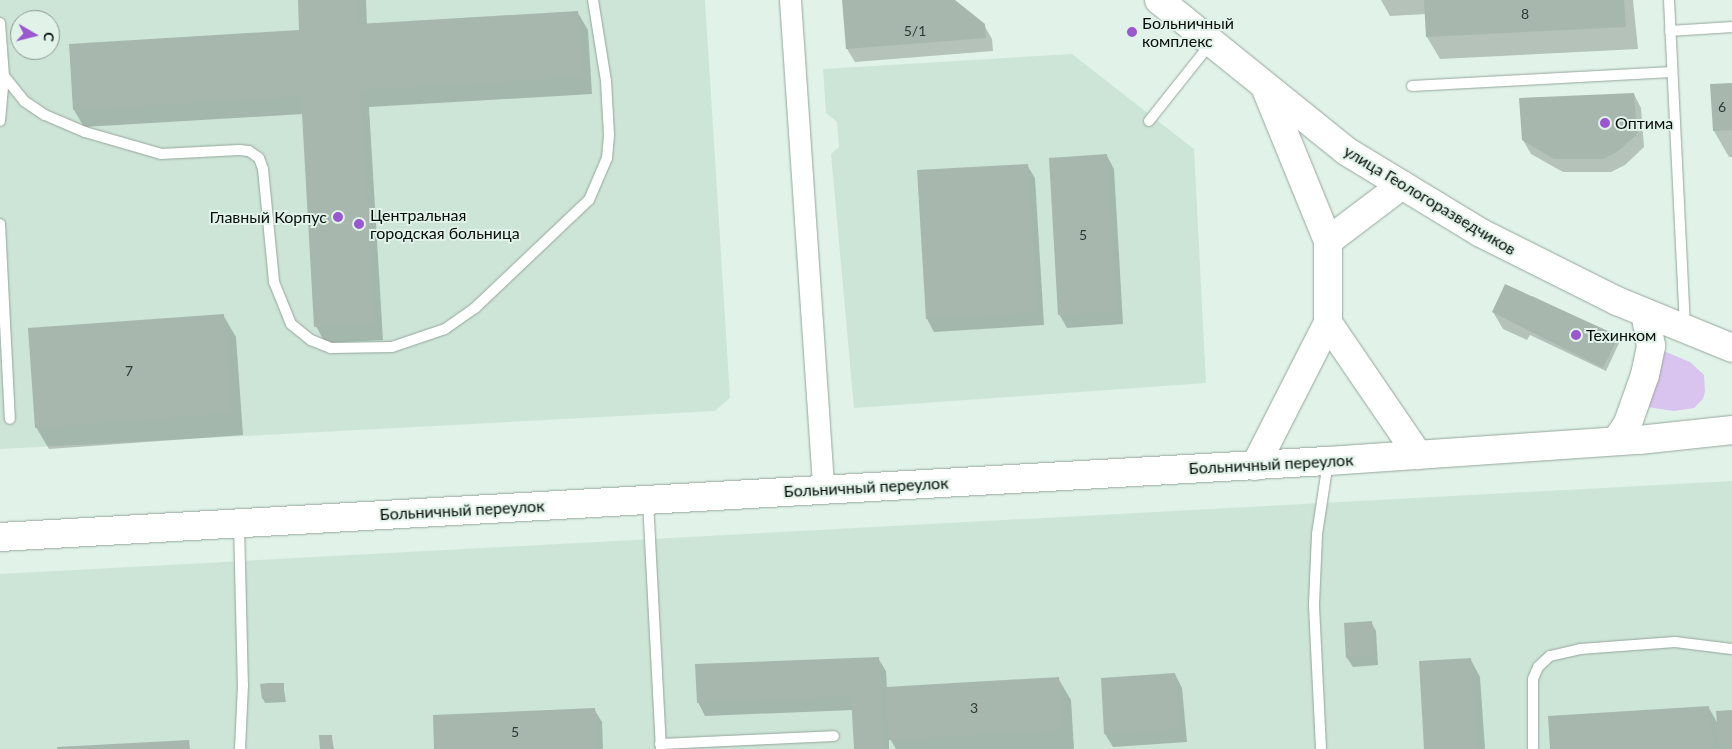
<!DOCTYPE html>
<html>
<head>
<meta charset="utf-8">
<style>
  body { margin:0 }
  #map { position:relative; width:1732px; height:749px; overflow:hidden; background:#e1f3e9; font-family:Lato,sans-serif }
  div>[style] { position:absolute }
  .built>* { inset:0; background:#cde5d7 }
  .green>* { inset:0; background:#d9c3ef }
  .shadow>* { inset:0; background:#0003 }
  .building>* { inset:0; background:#a7b7ae }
  .roads { filter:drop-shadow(0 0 1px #95a69d) drop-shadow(0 0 1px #95a69d) }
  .lane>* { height:10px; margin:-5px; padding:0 5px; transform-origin:5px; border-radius:5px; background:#fff }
  .street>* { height:21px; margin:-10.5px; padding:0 10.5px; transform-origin:10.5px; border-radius:10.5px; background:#fff }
  .secondary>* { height:28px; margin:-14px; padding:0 14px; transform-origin:14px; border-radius:14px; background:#fff }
  .dots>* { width:14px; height:14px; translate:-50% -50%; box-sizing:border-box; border:2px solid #e1f3e9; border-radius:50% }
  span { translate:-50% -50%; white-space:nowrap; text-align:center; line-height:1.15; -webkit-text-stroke:4px #e1f3e9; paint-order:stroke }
  .number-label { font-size:14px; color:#303834 }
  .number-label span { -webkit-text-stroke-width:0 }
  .poi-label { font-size:16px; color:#090e0b }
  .left { translate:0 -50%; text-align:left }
  .right { translate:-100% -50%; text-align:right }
  .street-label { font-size:16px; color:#090e0b }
  .north { position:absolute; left:10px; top:10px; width:50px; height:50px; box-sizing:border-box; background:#e1f3e9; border:1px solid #8b9790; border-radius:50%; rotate:98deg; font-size:14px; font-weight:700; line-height:20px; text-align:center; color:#090e0b }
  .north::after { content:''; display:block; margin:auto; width:18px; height:22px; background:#9958ce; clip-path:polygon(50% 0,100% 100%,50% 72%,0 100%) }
</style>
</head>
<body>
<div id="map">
  <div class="built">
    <i style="clip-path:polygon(evenodd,0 0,705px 0,730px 398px,715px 411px,0 449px,0 0,20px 20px,50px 20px,50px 50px,20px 50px,20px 20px)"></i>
    <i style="clip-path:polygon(1072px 54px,1194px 149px,1206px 383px,854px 408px,831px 154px,839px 147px,837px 122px,826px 113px,823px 69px)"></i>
    <i style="clip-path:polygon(1732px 481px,1732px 749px,0 749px,0 574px)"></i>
  </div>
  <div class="green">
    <i style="clip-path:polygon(1666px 352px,1690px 362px,1704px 375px,1705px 391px,1703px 399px,1694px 408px,1674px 411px,1647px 407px,1660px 354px)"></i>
  </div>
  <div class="shadow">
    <i style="clip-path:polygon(299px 0,366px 0,367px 25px,578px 13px,588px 30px,592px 94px,369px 107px,383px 340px,325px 343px,316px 326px,303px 114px,84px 127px,74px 110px,301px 32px)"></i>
    <i style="clip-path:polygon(844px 0,953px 0,984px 25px,992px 39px,993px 51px,855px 62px,847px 49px)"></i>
    <i style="clip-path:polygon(1381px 0,1633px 0,1638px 49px,1440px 59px,1427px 37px,1426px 14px,1390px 16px)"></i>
    <i style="clip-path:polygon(1732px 84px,1732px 157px,1729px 157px,1714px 131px,1711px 86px)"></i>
    <i style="clip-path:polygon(1634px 94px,1641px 108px,1644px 147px,1625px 165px,1611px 172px,1563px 172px,1531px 154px,1523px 140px)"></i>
    <i style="clip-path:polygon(1107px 156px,1114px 169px,1123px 324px,1067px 328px,1059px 314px)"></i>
    <i style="clip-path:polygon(1027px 165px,1035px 178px,1044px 325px,934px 332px,927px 319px)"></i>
    <i style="clip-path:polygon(1532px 296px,1618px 337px,1620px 341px,1606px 371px,1530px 335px,1527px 340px,1503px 329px,1493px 312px)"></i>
    <i style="clip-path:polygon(223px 315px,236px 337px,243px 435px,49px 449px,36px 427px)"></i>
    <i style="clip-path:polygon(1371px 622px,1376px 631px,1378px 665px,1353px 667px,1347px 658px)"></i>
    <i style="clip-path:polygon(878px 658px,886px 671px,887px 688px,1058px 678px,1071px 700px,1074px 749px,896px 749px,889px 737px,889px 749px,855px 749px,853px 710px,705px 716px,698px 702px)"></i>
    <i style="clip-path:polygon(1471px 660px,1480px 677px,1485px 749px,1426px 749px)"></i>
    <i style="clip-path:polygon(1175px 674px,1182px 688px,1187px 742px,1113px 747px,1105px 734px,1103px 679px)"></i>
    <i style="clip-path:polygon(283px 684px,286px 702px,265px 703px,263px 699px)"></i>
    <i style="clip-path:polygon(1709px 708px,1718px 724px,1732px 711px,1732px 749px,1551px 749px)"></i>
    <i style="clip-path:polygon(594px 709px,602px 722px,603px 749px,435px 749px)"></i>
    <i style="clip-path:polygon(331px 736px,334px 749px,321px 749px)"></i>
  </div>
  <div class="building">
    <i style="clip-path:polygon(298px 0,358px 0,359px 24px,578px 11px,583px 77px,360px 90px,374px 323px,314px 327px,301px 96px,73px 110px,69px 44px,299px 30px)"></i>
    <i style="clip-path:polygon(842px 0,955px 0,985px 24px,986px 38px,846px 49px)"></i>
    <i style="clip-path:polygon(1424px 0,1624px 0,1626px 27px,1426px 37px)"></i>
    <i style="clip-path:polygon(1732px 83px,1732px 130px,1713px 131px,1710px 84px)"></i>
    <i style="clip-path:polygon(1634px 93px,1637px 134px,1617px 152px,1603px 159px,1554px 159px,1522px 140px,1519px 98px)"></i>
    <i style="clip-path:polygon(1107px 154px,1117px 311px,1058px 315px,1049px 158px)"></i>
    <i style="clip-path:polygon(1028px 164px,1037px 312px,926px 319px,917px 170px)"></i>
    <i style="clip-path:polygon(1505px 284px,1619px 336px,1603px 368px,1492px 312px)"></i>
    <i style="clip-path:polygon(224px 314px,231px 413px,35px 428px,28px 328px)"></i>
    <i style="clip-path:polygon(1372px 621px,1374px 656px,1346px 658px,1344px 623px)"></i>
    <i style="clip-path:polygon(879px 657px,883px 749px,854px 749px,851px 696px,697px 703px,695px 664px)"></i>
    <i style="clip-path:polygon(1471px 658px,1477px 749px,1424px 749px,1419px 661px)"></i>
    <i style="clip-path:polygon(1175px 673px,1180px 729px,1104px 734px,1101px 678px)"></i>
    <i style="clip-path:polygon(1059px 677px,1062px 730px,889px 740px,886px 687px)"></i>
    <i style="clip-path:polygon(268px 683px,284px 683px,284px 698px,262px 699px,260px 684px)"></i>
    <i style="clip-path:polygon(1709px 706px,1712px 749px,1550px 749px,1548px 716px)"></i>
    <i style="clip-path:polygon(595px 708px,597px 749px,434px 749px,433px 715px)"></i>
    <i style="clip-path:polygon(1732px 710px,1732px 749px,1719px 749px,1716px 711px)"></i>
    <i style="clip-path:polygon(319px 735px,332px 735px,333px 749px,320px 749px)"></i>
    <i style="clip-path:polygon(189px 740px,190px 749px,57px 749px,57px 747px)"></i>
  </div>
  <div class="roads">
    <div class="lane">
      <i style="left:1669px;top:0;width:326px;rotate:87.2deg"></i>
      <i style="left:0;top:23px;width:53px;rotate:85.7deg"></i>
      <i style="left:4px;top:76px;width:45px;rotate:95.1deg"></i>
      <i style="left:1670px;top:31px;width:62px;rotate:-3.7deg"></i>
      <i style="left:4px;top:76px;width:32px;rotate:51deg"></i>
      <i style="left:24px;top:101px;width:25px;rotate:34deg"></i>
      <i style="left:45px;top:115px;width:43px;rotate:23deg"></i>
      <i style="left:85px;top:132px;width:79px;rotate:16.1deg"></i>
      <i style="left:161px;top:154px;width:78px;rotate:-2.9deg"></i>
      <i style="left:239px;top:150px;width:10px;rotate:6deg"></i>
      <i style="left:249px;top:151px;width:12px;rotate:35deg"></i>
      <i style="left:259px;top:158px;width:12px;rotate:70deg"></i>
      <i style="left:263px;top:169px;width:114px;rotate:84.4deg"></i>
      <i style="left:274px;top:282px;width:45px;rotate:68deg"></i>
      <i style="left:291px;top:324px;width:26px;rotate:39deg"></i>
      <i style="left:311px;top:340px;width:22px;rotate:22deg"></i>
      <i style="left:331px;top:348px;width:61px;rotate:-0.9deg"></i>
      <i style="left:392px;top:347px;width:56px;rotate:-18.8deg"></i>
      <i style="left:445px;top:329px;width:37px;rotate:-35deg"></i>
      <i style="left:475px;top:308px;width:157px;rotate:-43.5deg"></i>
      <i style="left:589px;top:200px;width:46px;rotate:-66.8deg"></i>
      <i style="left:607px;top:158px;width:23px;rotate:-85deg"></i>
      <i style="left:609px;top:135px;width:54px;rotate:-93.2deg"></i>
      <i style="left:606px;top:81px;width:82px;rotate:-99.1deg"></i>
      <i style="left:1412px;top:86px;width:260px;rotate:-3.1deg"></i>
      <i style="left:1149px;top:121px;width:100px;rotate:-51.5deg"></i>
      <i style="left:0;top:224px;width:195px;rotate:87.1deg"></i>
      <i style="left:648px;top:501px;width:248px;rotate:87deg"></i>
      <i style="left:239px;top:525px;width:160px;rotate:88.6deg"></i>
      <i style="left:243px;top:685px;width:64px;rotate:92.7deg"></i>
      <i style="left:660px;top:744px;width:174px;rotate:-2.6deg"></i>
      <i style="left:1321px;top:749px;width:145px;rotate:-92.8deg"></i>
      <i style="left:1314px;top:604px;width:70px;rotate:-87.5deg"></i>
      <i style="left:1317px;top:534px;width:73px;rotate:-81.3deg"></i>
      <i style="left:1533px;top:749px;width:70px;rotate:-90deg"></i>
      <i style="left:1533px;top:679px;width:13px;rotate:-67deg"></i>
      <i style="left:1538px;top:667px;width:16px;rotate:-43deg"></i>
      <i style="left:1550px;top:656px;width:31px;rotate:-13deg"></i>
      <i style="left:1580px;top:649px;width:95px;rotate:-4.2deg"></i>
      <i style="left:1675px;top:642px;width:57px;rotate:7deg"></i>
    </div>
    <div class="street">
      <i style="left:790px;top:0;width:490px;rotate:86.1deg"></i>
    </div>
    <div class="secondary">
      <i style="left:1159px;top:0;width:240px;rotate:38.9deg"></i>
      <i style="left:1346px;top:151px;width:158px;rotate:31.3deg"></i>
      <i style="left:1481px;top:233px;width:152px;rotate:26.6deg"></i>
      <i style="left:1617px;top:301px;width:124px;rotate:22.2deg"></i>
      <i style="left:1328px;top:241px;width:93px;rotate:-37.1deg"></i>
      <i style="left:1328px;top:323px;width:160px;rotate:55.7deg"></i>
      <i style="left:1616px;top:441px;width:22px;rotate:-56deg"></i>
      <i style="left:1628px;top:423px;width:51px;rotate:-70.5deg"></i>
      <i style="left:1645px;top:375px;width:30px;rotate:-78deg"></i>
      <i style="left:1651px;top:346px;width:34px;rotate:-100deg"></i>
      <i style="left:1255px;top:466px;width:161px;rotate:-63deg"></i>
      <i style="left:1328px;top:323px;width:82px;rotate:-90deg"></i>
      <i style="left:1328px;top:241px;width:164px;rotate:-112.2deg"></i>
      <i style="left:0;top:537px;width:1330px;rotate:-3.28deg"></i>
      <i style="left:1328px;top:461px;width:312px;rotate:-3.9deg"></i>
      <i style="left:1639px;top:440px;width:94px;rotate:-6.1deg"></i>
    </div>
  </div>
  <div class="dots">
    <i style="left:1132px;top:32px;background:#9958ce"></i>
    <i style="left:1605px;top:123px;background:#9958ce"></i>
    <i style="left:338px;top:217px;background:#9958ce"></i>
    <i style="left:359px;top:224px;background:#9958ce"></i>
    <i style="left:1576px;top:335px;background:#9958ce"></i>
  </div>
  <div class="number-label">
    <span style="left:1525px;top:14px">8</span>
    <span style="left:915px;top:31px">5/1</span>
    <span style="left:1722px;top:107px">6</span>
    <span style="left:1083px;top:235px">5</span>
    <span style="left:129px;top:371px">7</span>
    <span style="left:974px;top:708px">3</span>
    <span style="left:515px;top:732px">5</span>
  </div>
  <div class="poi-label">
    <span class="left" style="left:1142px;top:32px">Больничный<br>комплекс</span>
    <span class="left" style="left:1615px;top:123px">Оптима</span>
    <span class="left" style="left:370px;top:224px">Центральная<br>городская больница</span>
    <span class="right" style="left:327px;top:217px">Главный Корпус</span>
    <span class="left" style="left:1586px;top:335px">Техинком</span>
  </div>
  <div class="street-label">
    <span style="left:1430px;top:200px;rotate:31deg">улица Геологоразведчиков</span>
    <span style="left:1271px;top:464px;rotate:-3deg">Больничный переулок</span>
    <span style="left:866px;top:487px;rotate:-3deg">Больничный переулок</span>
    <span style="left:462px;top:510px;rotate:-3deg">Больничный переулок</span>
  </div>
  <div class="north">С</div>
</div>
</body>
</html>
